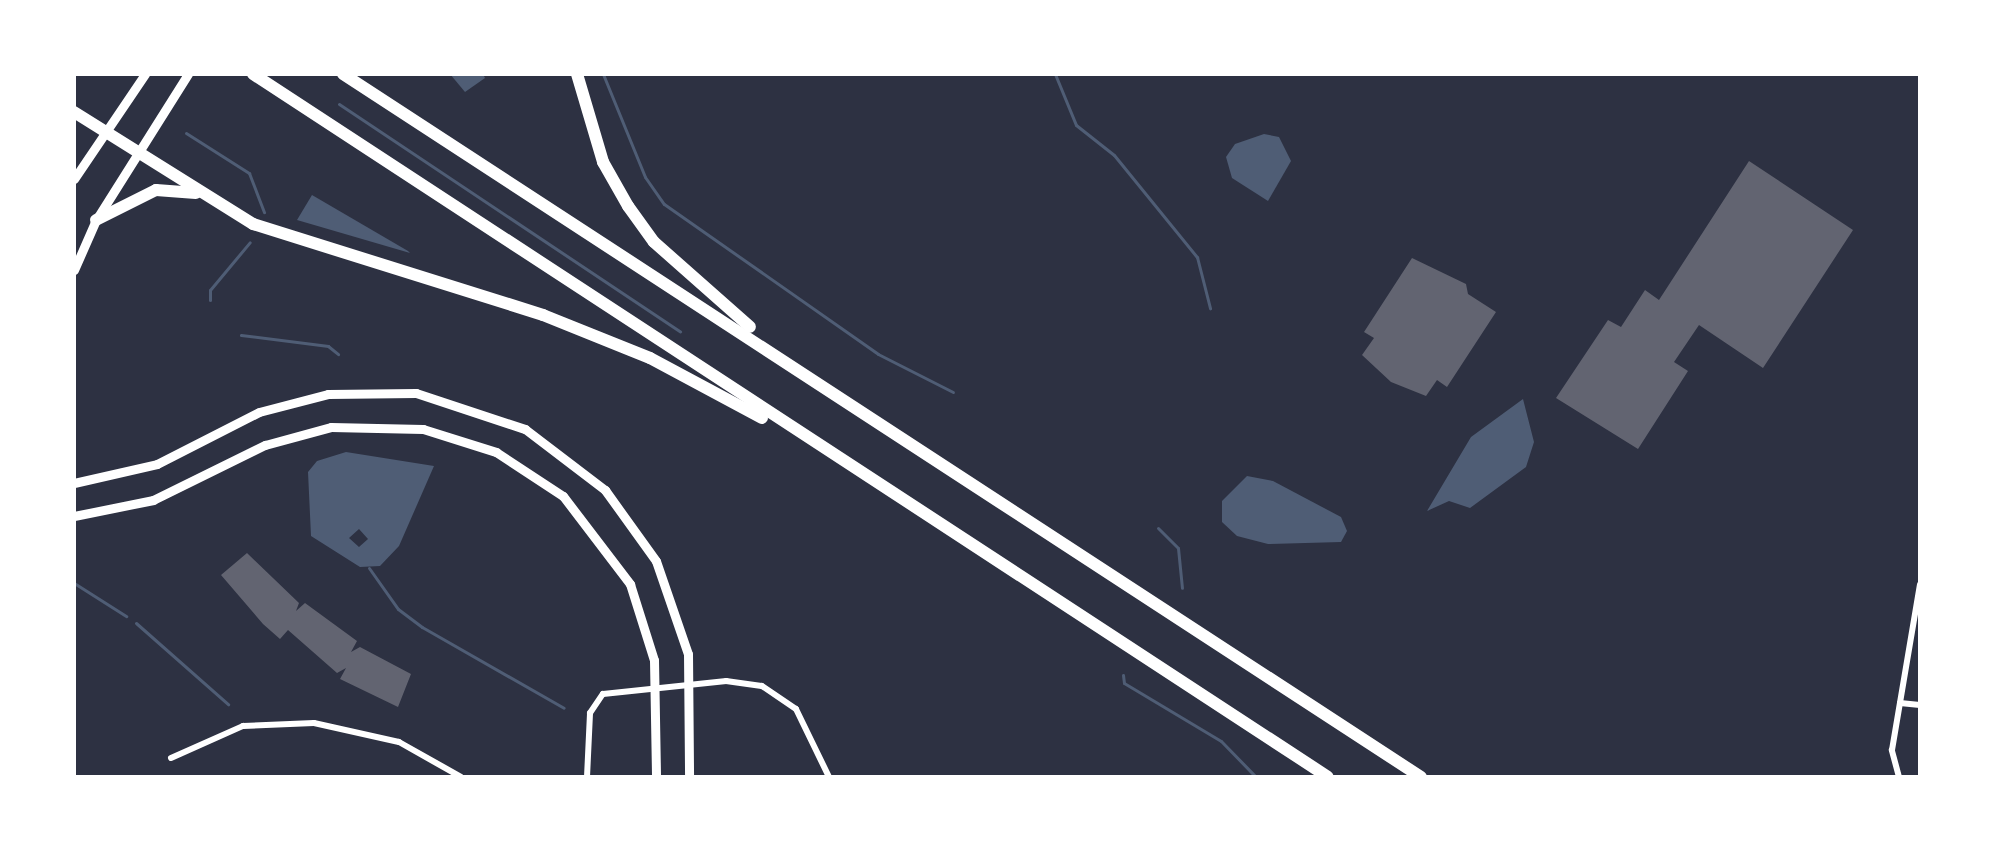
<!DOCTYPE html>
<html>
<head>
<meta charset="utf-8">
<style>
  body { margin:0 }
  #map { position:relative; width:1994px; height:851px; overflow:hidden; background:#2d3142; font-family:Lato,sans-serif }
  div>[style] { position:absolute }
  .water>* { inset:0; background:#4f5d75 }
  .stream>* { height:3px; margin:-1.5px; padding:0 1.5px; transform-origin:1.5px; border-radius:1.5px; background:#4f5d75 }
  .building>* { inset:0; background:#626471 }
  .minor>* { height:6px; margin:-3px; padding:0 3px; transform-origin:3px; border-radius:3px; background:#fff }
  .secondary>* { height:9px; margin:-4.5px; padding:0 4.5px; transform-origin:4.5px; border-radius:4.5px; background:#fff }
  .motorway>* { height:12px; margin:-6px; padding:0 6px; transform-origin:6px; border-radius:6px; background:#fff }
  span { translate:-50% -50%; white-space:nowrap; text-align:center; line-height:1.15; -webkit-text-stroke:8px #fff; paint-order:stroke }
  .frame { position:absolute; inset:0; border:76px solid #fff; pointer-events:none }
</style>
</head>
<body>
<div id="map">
  <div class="water">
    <i style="clip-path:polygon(450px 74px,483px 74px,485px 78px,465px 92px)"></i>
    <i style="clip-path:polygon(1264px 134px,1279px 137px,1291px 161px,1268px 201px,1232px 178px,1226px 157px,1235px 144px)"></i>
    <i style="clip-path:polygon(312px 195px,408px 251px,410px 253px,297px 220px)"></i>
    <i style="clip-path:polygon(1523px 399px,1534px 442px,1526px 467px,1470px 508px,1449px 501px,1427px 511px,1471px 437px)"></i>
    <i style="clip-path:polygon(evenodd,346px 452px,434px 466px,399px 546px,380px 566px,360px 567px,311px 536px,308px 472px,317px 461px,346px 452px,359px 529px,368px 539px,359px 547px,349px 538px,359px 529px)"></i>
    <i style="clip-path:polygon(1247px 476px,1273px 481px,1341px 517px,1347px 531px,1341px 542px,1268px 544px,1237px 536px,1222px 522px,1222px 501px)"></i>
  </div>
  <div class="stream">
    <i style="left:603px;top:74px;width:111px;rotate:67.8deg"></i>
    <i style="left:645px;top:177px;width:33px;rotate:55deg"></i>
    <i style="left:664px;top:204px;width:261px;rotate:35deg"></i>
    <i style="left:878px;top:354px;width:84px;rotate:26.9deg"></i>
    <i style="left:1055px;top:74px;width:55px;rotate:67.6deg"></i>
    <i style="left:1076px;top:125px;width:48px;rotate:38.3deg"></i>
    <i style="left:1114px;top:155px;width:132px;rotate:50.9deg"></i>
    <i style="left:1197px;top:257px;width:53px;rotate:75.7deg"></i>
    <i style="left:339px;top:104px;width:410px;rotate:33.7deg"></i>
    <i style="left:186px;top:133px;width:75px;rotate:32.4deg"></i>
    <i style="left:249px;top:173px;width:42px;rotate:69deg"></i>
    <i style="left:210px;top:300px;width:10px;rotate:-90deg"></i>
    <i style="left:210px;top:290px;width:62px;rotate:-50.2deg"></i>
    <i style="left:241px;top:335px;width:88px;rotate:7.2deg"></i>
    <i style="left:328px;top:346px;width:13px;rotate:39deg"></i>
    <i style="left:1158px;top:528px;width:28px;rotate:45deg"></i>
    <i style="left:1178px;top:548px;width:40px;rotate:84.3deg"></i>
    <i style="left:369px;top:568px;width:50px;rotate:54.7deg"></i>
    <i style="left:398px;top:609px;width:30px;rotate:37deg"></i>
    <i style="left:422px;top:627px;width:163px;rotate:29.7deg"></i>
    <i style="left:74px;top:583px;width:62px;rotate:32.4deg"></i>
    <i style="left:136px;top:623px;width:123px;rotate:41.4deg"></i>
    <i style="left:1123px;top:675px;width:8px;rotate:83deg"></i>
    <i style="left:1124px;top:683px;width:113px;rotate:30.9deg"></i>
    <i style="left:1221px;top:741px;width:50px;rotate:45.8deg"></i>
  </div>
  <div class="building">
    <i style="clip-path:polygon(1749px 161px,1853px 230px,1763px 368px,1699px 325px,1674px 362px,1688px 371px,1638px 449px,1556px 398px,1608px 320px,1621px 327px,1645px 290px,1659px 300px)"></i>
    <i style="clip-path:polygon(1412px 258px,1466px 284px,1468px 294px,1496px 312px,1447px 387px,1437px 380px,1426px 396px,1391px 382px,1362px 355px,1374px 338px,1364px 332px)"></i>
    <i style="clip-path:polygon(247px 553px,299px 603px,296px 611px,305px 603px,357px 641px,351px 652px,360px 647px,411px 674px,398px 707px,340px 679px,346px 668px,337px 673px,288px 630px,280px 639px,263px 624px,221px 575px)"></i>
  </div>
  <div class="minor">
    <i style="left:1900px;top:703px;width:20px;rotate:6deg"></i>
    <i style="left:171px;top:758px;width:79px;rotate:-24deg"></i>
    <i style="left:243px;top:726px;width:71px;rotate:-2.4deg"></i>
    <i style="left:314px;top:723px;width:87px;rotate:12.6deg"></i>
    <i style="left:399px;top:742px;width:71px;rotate:29.4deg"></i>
    <i style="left:587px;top:777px;width:64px;rotate:-87.3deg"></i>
    <i style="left:590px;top:713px;width:23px;rotate:-56deg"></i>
    <i style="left:603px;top:694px;width:124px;rotate:-6deg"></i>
    <i style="left:726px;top:681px;width:36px;rotate:8deg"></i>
    <i style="left:762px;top:686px;width:41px;rotate:34.1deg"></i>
    <i style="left:796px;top:709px;width:76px;rotate:64.1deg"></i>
    <i style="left:1899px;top:777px;width:28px;rotate:-105deg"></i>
    <i style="left:1892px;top:750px;width:168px;rotate:-80.4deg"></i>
  </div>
  <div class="secondary">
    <i style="left:74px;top:179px;width:127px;rotate:-55.9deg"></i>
    <i style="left:74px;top:270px;width:55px;rotate:-66.3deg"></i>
    <i style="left:96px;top:220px;width:173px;rotate:-57.8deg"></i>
    <i style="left:74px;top:483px;width:85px;rotate:-12.9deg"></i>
    <i style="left:157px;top:464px;width:114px;rotate:-27deg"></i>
    <i style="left:259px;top:412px;width:71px;rotate:-14.6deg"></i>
    <i style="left:328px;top:394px;width:88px;rotate:-0.7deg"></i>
    <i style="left:416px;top:393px;width:115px;rotate:18.3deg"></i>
    <i style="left:525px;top:429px;width:101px;rotate:37.3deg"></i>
    <i style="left:605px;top:490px;width:87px;rotate:54.3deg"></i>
    <i style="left:656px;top:561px;width:98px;rotate:71deg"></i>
    <i style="left:688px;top:654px;width:123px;rotate:89.5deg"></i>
    <i style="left:74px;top:516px;width:81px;rotate:-11.4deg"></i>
    <i style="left:153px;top:500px;width:125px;rotate:-26.2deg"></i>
    <i style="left:265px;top:445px;width:68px;rotate:-15.3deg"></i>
    <i style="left:331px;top:427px;width:92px;rotate:1.2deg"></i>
    <i style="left:423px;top:429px;width:77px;rotate:17.5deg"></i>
    <i style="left:496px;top:452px;width:80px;rotate:33.3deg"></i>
    <i style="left:563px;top:496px;width:111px;rotate:52.7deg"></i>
    <i style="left:630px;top:584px;width:80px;rotate:72.5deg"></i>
    <i style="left:654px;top:660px;width:117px;rotate:89deg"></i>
  </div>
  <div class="motorway">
    <i style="left:253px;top:74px;width:1284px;rotate:33.18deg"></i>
    <i style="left:343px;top:74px;width:1287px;rotate:33.11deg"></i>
    <i style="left:577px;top:74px;width:92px;rotate:73.5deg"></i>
    <i style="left:603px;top:162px;width:51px;rotate:60.4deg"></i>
    <i style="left:628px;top:206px;width:44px;rotate:54.2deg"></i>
    <i style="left:654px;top:242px;width:128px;rotate:41.5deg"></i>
    <i style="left:74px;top:112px;width:211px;rotate:32deg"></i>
    <i style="left:253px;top:224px;width:304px;rotate:17.4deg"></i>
    <i style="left:543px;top:315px;width:115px;rotate:21.9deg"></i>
    <i style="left:650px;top:358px;width:127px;rotate:28.2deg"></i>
    <i style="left:96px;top:220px;width:67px;rotate:-26.6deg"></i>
    <i style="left:156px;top:190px;width:40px;rotate:4.3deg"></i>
  </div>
  <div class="frame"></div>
</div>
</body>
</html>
